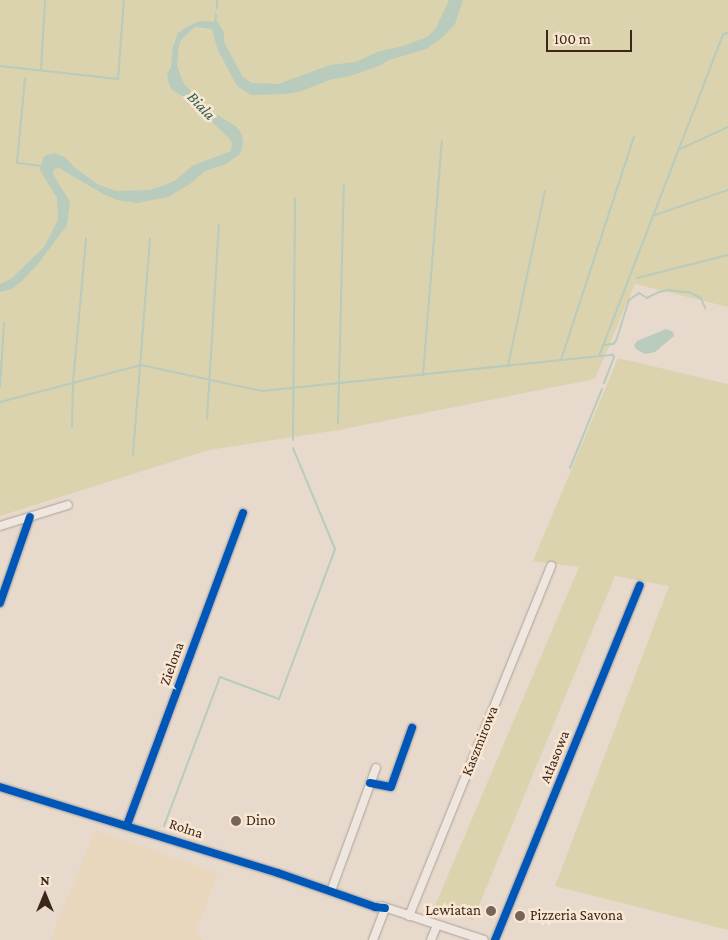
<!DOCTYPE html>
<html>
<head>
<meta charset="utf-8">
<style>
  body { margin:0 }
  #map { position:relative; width:728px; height:940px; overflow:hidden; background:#e7dacd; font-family:"Crimson Pro",serif }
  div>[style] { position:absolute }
  .farmland>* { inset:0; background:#e8d7bc }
  .green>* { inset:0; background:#dbd3ae }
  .water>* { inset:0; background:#b8cbbc }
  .stream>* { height:2px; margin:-1px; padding:0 1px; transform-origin:1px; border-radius:1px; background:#b8cbbc }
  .roads { filter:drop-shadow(0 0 1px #aca096) drop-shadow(0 0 1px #aca096) }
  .minor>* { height:8px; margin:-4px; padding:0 4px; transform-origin:4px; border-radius:4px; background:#efe7df }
  .cycleway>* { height:8px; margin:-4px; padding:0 4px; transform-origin:4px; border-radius:4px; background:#0057b8 }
  .dots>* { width:14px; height:14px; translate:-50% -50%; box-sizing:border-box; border:2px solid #f9e7d2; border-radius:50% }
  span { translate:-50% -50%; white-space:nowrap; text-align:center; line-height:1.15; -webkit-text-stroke:5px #f9e7d2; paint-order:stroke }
  .street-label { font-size:15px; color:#3c261c }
  .poi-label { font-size:15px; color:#3c261c }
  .left { translate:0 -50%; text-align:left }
  .right { translate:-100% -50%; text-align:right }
  .water-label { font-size:16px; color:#2a5e51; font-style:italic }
  .north { position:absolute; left:20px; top:870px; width:50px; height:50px; -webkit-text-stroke:4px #f9e7d2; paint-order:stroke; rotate:0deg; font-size:14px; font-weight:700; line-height:20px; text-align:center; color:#3c261c }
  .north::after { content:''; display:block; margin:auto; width:18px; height:22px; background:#3c261c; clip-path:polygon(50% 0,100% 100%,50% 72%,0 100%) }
  .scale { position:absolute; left:546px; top:30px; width:86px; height:22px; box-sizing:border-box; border:2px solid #3c261c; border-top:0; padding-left:6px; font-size:15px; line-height:18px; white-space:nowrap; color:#3c261c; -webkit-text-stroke:4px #f9e7d2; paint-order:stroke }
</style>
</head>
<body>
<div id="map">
  <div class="farmland">
    <i style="clip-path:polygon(95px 830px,218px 873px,195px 935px,204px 940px,50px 940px)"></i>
  </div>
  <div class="green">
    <i style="clip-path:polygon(0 0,728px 0,728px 307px,635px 284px,595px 379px,339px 430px,209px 450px,0 516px)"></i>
    <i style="clip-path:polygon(618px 358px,728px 384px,728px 930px,555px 886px,669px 586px,615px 576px,473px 920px,434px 908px,579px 567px,533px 561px)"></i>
  </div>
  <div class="water">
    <i style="clip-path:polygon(449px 0,463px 0,455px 24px,443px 37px,426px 49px,389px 60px,379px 66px,347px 77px,332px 79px,299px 92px,284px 94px,251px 95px,237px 86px,217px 48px,212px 29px,195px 27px,181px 40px,179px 46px,177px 65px,181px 77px,185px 85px,214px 113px,237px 127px,242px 135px,243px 144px,240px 154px,226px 164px,205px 171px,190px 184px,168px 197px,137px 203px,117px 200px,105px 195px,59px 168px,54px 169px,53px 174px,70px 202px,67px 225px,38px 264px,22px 281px,12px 289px,0 292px,0 284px,11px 279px,44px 247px,58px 220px,57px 198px,40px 170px,44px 156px,54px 153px,65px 157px,75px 168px,99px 185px,117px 191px,149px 190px,165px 185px,176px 180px,192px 166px,231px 151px,232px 143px,230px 139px,186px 98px,172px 90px,169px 84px,167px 74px,171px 67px,173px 47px,178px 33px,185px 28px,199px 21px,218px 22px,224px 32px,224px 42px,243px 77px,252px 83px,278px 84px,330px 65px,356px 62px,377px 52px,403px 46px,427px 37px,436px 28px)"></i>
    <i style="clip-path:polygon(666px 329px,673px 332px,674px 336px,655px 352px,645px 354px,636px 349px,634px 345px,637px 341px)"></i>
  </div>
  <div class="stream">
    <i style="left:217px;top:8px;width:8px;rotate:-90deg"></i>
    <i style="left:215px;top:24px;width:10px;rotate:-84deg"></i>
    <i style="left:0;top:66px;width:119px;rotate:6.3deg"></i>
    <i style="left:118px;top:79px;width:79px;rotate:-85.7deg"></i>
    <i style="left:41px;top:70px;width:70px;rotate:-86.7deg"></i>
    <i style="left:25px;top:78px;width:85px;rotate:95.4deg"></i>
    <i style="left:17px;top:163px;width:25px;rotate:7deg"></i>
    <i style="left:680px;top:149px;width:53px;rotate:-24.6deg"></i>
    <i style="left:652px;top:216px;width:80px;rotate:-18.9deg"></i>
    <i style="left:637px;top:278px;width:94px;rotate:-14.2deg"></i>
    <i style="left:603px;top:345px;width:10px;rotate:-6deg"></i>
    <i style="left:613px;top:344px;width:4px;rotate:-45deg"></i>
    <i style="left:616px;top:341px;width:43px;rotate:-72.4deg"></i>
    <i style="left:629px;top:300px;width:12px;rotate:-35deg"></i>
    <i style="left:639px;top:293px;width:9px;rotate:32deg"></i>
    <i style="left:647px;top:298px;width:13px;rotate:-27deg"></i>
    <i style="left:659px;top:292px;width:9px;rotate:-13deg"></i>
    <i style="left:668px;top:290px;width:23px;rotate:7deg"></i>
    <i style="left:691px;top:293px;width:11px;rotate:27deg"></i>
    <i style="left:701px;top:298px;width:11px;rotate:68deg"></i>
    <i style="left:599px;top:356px;width:345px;rotate:-68.9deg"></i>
    <i style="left:723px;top:34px;width:5px;rotate:-11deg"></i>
    <i style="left:561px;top:360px;width:235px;rotate:-71.9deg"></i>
    <i style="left:508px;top:366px;width:179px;rotate:-78.1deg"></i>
    <i style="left:423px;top:375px;width:235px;rotate:-85.4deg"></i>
    <i style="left:0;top:386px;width:63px;rotate:-86.4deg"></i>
    <i style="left:0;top:402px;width:146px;rotate:-14.7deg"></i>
    <i style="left:141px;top:365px;width:124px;rotate:12.1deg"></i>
    <i style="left:262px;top:391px;width:353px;rotate:-5.9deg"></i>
    <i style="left:613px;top:355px;width:2px;rotate:63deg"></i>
    <i style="left:614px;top:357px;width:28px;rotate:111deg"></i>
    <i style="left:207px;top:419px;width:194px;rotate:-86.5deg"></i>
    <i style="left:338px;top:423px;width:238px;rotate:-88.6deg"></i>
    <i style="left:72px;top:427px;width:45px;rotate:-88.7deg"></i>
    <i style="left:73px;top:382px;width:144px;rotate:-84.8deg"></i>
    <i style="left:293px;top:440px;width:242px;rotate:-89.5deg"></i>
    <i style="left:133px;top:455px;width:217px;rotate:-85.5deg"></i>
    <i style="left:570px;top:468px;width:85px;rotate:-67.9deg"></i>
    <i style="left:164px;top:826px;width:159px;rotate:-69.4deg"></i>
    <i style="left:220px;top:677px;width:63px;rotate:20.4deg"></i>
    <i style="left:279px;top:699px;width:160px;rotate:-69.5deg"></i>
    <i style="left:335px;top:549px;width:109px;rotate:-112.6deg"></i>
  </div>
  <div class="roads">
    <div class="minor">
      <i style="left:0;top:526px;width:71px;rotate:-17.2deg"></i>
      <i style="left:0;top:603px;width:91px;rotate:-70.8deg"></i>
      <i style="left:370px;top:783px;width:21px;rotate:11deg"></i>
      <i style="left:391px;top:787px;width:63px;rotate:-70.4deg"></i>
      <i style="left:0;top:787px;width:291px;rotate:17.2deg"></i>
      <i style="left:278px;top:873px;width:103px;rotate:19.3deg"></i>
      <i style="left:375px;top:907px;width:10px;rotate:6deg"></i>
      <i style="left:127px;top:825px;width:333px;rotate:-69.6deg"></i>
      <i style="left:331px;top:891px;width:131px;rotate:-69.9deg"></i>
      <i style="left:381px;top:906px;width:108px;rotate:18.3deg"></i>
      <i style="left:409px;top:916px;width:378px;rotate:-67.9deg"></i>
      <i style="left:373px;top:940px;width:34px;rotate:-69deg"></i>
      <i style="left:431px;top:940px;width:16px;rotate:-68deg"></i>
      <i style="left:495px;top:940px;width:383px;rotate:-67.8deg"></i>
    </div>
  </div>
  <div class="cycleway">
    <i style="left:0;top:603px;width:91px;rotate:-70.8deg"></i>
    <i style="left:370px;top:783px;width:21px;rotate:11deg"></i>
    <i style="left:391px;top:787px;width:63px;rotate:-70.4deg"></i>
    <i style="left:0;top:787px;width:291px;rotate:17.2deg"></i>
    <i style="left:278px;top:873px;width:103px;rotate:19.3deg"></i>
    <i style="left:375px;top:907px;width:10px;rotate:6deg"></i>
    <i style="left:127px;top:825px;width:333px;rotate:-69.6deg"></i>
    <i style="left:495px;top:940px;width:383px;rotate:-67.8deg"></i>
  </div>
  <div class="dots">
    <i style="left:236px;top:821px;background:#78655a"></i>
    <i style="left:491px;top:911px;background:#78655a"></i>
    <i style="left:520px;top:916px;background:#78655a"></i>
  </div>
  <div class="street-label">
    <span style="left:172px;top:664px;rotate:-70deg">Zielona</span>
    <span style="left:480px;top:741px;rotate:-68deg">Kaszmirowa</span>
    <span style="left:555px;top:757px;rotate:-68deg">Atłasowa</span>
    <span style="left:186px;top:829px;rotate:18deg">Rolna</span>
  </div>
  <div class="poi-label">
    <span class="left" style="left:246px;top:821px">Dino</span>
    <span class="right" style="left:481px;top:911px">Lewiatan</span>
    <span class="left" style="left:530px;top:916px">Pizzeria Savona</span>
  </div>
  <div class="water-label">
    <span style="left:201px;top:106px;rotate:46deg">Biala</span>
  </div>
  <div class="north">N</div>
  <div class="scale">100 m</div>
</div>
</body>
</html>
